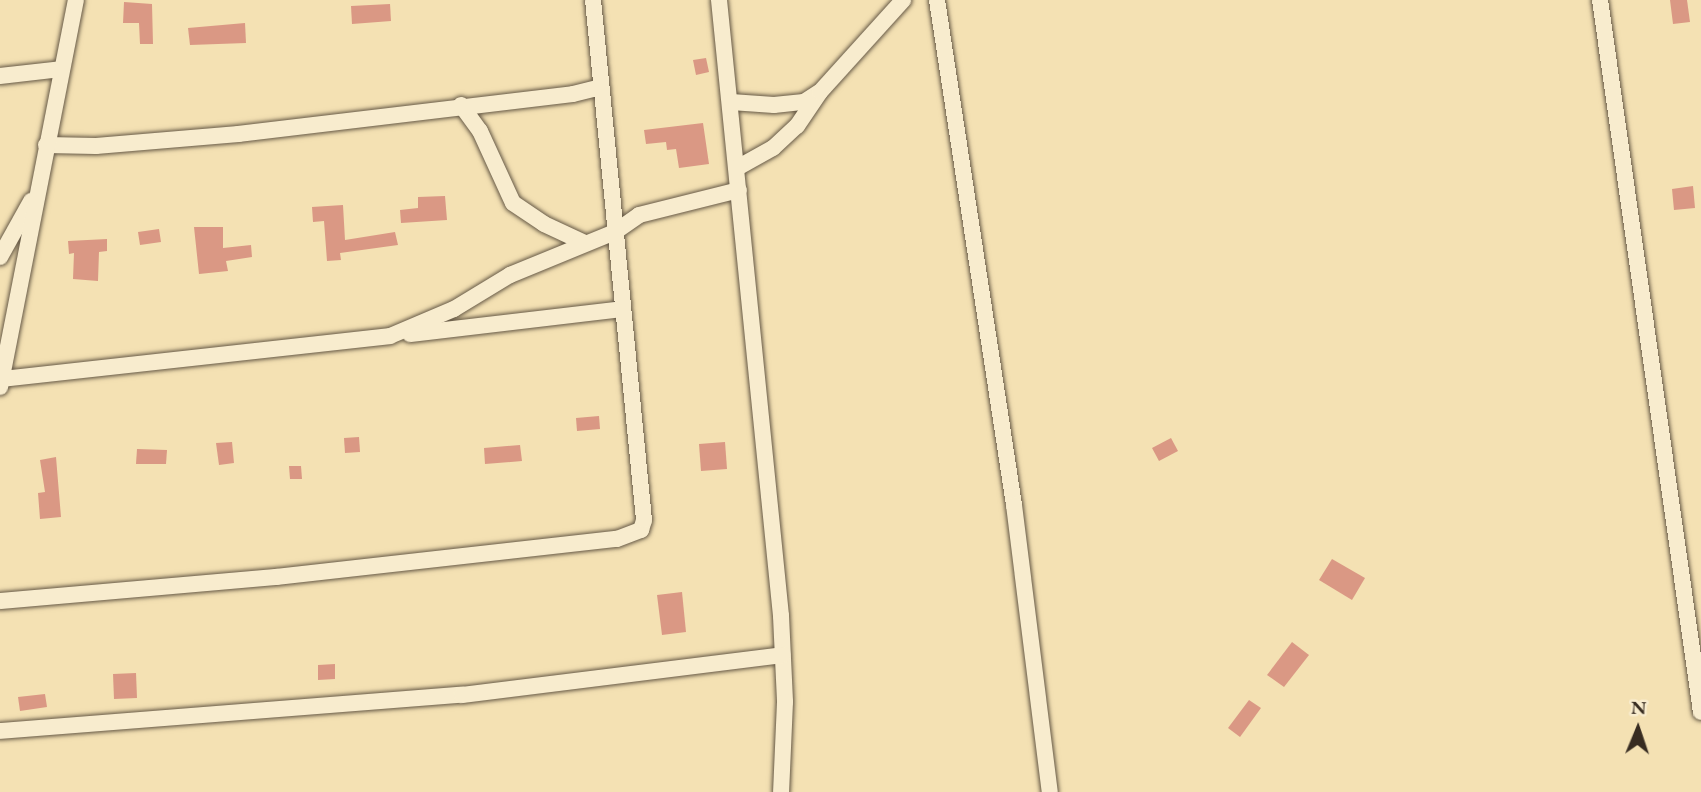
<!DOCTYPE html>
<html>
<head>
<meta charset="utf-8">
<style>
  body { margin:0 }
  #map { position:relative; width:1701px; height:792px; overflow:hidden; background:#f4e1b3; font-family:"EB Garamond",serif }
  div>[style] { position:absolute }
  .building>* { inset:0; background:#da9884 }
  .roads { filter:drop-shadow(0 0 2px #665946) drop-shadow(0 0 2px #665946) }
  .street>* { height:16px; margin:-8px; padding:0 8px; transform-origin:8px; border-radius:8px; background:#f8ecce }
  span { translate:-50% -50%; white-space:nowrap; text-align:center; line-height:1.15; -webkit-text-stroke:7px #f8ecce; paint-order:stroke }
  .north { position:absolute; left:1603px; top:694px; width:70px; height:70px; -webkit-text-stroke:5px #f8ecce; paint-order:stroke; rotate:2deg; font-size:19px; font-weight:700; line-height:28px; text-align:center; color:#372c21 }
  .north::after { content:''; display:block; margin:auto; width:24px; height:32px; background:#372c21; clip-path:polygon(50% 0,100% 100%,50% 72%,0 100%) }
</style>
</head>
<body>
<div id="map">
  <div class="building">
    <i style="clip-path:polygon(1670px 0,1687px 0,1690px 22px,1673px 24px)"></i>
    <i style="clip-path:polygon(124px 2px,152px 4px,153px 44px,140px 44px,139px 23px,123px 23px)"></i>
    <i style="clip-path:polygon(390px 4px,391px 21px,352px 24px,351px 6px)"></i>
    <i style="clip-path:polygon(245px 23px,246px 43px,190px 45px,188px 28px)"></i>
    <i style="clip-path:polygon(706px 58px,709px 72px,696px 75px,693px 60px)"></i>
    <i style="clip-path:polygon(703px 123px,709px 164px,679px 168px,676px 149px,667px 150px,666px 142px,646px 144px,644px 130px)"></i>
    <i style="clip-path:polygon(1693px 186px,1695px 208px,1674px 210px,1672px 189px)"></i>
    <i style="clip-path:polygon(445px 196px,447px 220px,401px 223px,400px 210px,418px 208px,418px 197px)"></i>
    <i style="clip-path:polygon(343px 205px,345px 240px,395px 232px,398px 245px,340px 253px,341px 260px,327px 261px,324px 221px,313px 222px,312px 207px)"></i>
    <i style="clip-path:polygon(194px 227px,223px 227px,223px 248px,251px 245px,252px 257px,226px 261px,228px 271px,199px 274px)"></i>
    <i style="clip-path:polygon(159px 229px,161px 242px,140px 245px,138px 232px)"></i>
    <i style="clip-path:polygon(107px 239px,107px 251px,99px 252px,98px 281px,73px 279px,74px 253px,69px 254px,68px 241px)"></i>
    <i style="clip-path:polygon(599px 416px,600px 429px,577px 431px,576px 418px)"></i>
    <i style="clip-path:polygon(359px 437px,360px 452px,345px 453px,344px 438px)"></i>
    <i style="clip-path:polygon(1171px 438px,1178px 451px,1159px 461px,1152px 448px)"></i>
    <i style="clip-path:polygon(232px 442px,234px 463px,219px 465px,216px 443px)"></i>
    <i style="clip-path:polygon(725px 442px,727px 469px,701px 471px,699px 444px)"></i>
    <i style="clip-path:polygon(520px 445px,522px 461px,485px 464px,484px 448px)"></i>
    <i style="clip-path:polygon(137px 449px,167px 450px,166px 464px,136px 464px)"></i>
    <i style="clip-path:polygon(56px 457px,61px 517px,40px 519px,38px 493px,45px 492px,40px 460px)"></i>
    <i style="clip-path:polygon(289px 466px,301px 466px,302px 479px,290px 479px)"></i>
    <i style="clip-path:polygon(1332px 559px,1365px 578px,1352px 600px,1319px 580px)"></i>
    <i style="clip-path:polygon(682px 592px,686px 632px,662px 635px,657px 595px)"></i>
    <i style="clip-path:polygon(1292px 642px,1309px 655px,1284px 687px,1267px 675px)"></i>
    <i style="clip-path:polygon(335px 664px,335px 679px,318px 680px,318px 665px)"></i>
    <i style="clip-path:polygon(136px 673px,137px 698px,114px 699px,113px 674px)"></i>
    <i style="clip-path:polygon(45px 694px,47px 707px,20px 711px,18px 697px)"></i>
    <i style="clip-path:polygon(1249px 700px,1261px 708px,1240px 737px,1228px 728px)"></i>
  </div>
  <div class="roads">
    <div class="street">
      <i style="left:719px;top:0;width:619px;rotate:84.25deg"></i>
      <i style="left:781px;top:616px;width:86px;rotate:87.3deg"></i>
      <i style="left:785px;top:702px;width:90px;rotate:92.5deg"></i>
      <i style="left:937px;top:0;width:511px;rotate:81.33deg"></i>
      <i style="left:1014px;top:505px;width:289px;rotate:82.9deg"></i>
      <i style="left:1600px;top:0;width:719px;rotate:81.93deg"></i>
      <i style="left:0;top:76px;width:61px;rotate:-6.5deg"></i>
      <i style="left:731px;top:102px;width:43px;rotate:4deg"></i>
      <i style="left:774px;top:105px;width:30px;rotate:-6deg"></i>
      <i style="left:804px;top:102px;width:17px;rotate:-33deg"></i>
      <i style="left:461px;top:105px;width:32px;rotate:54deg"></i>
      <i style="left:480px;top:131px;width:79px;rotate:65.4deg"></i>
      <i style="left:513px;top:203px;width:37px;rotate:34deg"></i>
      <i style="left:544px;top:224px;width:45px;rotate:24.9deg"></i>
      <i style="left:46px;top:145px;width:50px;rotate:1.1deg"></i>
      <i style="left:96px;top:146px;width:143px;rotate:-4.8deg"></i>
      <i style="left:238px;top:134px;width:337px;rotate:-6.8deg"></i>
      <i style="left:573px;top:94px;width:29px;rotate:-14deg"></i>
      <i style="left:737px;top:168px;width:41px;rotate:-29.1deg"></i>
      <i style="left:773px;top:148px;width:33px;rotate:-43deg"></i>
      <i style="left:797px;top:126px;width:41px;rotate:-55.9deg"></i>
      <i style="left:820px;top:92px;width:124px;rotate:-47.9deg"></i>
      <i style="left:0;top:257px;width:64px;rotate:-61deg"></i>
      <i style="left:410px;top:334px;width:214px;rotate:-6.7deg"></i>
      <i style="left:2px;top:379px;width:390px;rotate:-6.3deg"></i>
      <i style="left:390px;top:336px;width:69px;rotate:-22.9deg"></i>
      <i style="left:454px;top:309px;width:66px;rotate:-31.3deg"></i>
      <i style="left:510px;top:275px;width:113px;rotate:-22.3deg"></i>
      <i style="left:615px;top:232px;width:29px;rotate:-35deg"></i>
      <i style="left:639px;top:215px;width:103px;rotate:-14deg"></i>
      <i style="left:0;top:387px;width:394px;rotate:-78.9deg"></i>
      <i style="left:0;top:601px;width:277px;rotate:-5deg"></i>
      <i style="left:276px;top:577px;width:343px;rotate:-6.4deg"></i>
      <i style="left:617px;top:539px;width:26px;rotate:-21deg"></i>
      <i style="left:641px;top:530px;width:10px;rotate:-73deg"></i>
      <i style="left:644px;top:520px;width:522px;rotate:-95.6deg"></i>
      <i style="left:0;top:731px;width:463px;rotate:-4.5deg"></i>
      <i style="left:462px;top:695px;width:323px;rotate:-7.1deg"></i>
    </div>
  </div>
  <div class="north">N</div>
</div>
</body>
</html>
